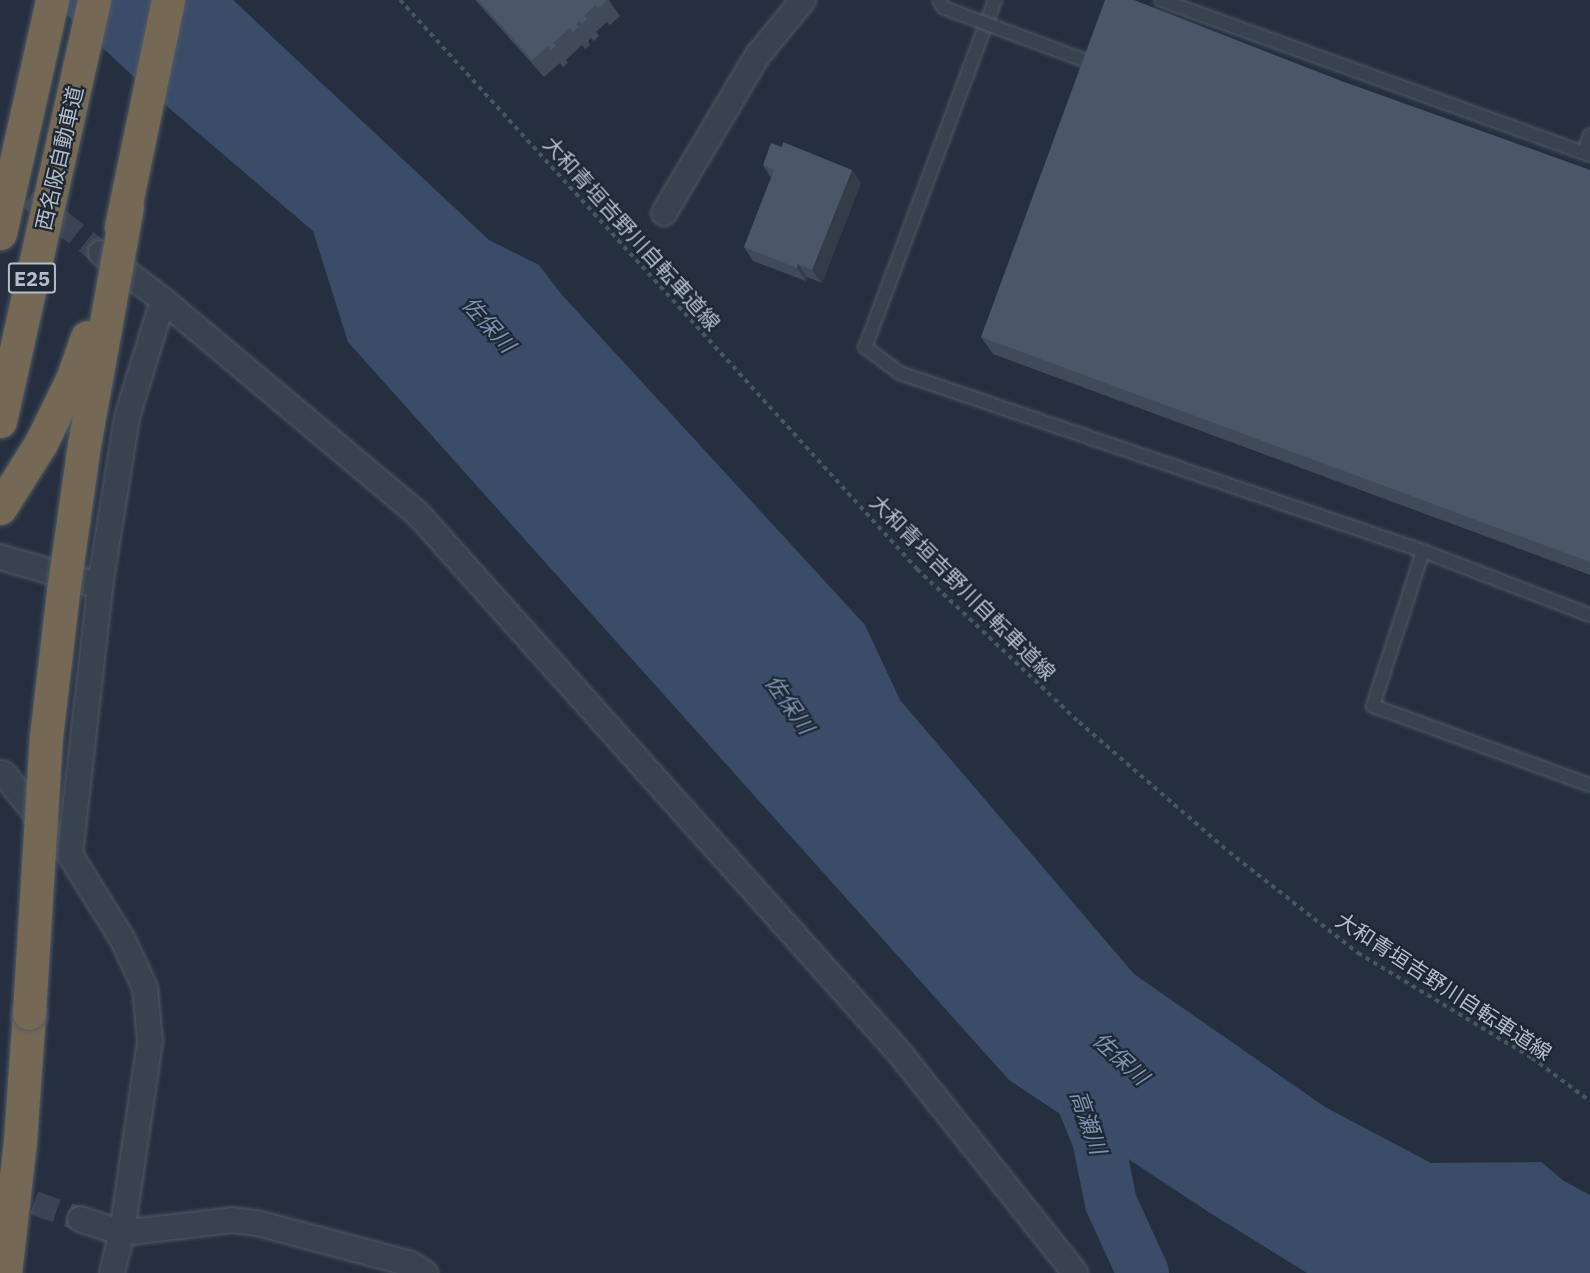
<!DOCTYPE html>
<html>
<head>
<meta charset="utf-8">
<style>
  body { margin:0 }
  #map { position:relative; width:1590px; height:1273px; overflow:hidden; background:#252f3f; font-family:"IBM Plex Sans","Noto Sans JP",sans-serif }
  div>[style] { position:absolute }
  .water>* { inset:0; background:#3b4c68 }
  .river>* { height:52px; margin:-26px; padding:0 26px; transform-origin:26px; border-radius:26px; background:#3b4c68 }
  .street-tunnel>* { height:24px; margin-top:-12px; transform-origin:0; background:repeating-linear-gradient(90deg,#3b4454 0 24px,transparent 0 36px) }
  .path>* { height:4px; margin-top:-2px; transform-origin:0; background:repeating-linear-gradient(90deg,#45595d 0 4.5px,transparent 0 9px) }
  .roads { filter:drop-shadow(0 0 2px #515a66) drop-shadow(0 0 2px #515a66) }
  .lane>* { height:12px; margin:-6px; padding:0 6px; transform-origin:6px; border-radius:6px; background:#39424f }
  .street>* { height:24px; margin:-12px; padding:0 12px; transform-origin:12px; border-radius:12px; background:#39424f }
  .highway>* { height:33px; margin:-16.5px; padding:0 16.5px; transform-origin:16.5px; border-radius:16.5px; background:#756956 }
  .bridges { filter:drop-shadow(0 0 2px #515a66) drop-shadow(0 0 2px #515a66) }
  .lane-bridge>* { height:12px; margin:-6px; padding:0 6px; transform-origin:6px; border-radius:6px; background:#39424f }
  .highway-bridge>* { height:33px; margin:-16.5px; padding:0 16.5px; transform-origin:16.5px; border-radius:16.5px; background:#756956 }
  .wall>* { inset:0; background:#404a59 }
  .shaded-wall>* { inset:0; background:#343c49 }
  .building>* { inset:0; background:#4b5668 }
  span { translate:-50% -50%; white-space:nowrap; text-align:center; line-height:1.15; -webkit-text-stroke:4.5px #1e2734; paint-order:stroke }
  .shield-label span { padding:2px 4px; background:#1e2734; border:2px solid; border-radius:4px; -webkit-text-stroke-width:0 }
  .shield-label { font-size:20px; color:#b5bdc9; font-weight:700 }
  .street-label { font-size:21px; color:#b5bdc9 }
  .water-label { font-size:22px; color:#7d92b1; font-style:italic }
</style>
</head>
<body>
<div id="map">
  <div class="water">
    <i style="clip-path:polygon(51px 0,233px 0,489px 240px,539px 265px,562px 295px,865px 625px,900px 700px,1134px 974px,1325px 1107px,1431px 1163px,1541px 1162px,1564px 1181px,1590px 1195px,1590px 1273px,1307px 1273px,1210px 1213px,1009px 1080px,348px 342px,313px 231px,149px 91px)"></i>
  </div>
  <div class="river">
    <i style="left:1071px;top:1073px;width:71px;rotate:67.8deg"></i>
    <i style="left:1098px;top:1139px;width:65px;rotate:78.5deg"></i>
    <i style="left:1111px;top:1203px;width:77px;rotate:65.4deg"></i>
  </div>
  <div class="street-tunnel">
    <i style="left:1px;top:175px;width:127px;rotate:38deg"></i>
    <i style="left:0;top:1191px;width:85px;rotate:19.3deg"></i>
  </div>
  <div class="path">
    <i style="left:400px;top:0;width:769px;rotate:47.74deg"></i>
    <i style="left:917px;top:569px;width:223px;rotate:43.4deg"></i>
    <i style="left:1079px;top:722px;width:198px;rotate:40.9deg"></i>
    <i style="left:1229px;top:852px;width:164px;rotate:38.1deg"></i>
    <i style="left:1358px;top:953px;width:203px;rotate:31.1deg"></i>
    <i style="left:1532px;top:1058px;width:72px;rotate:36.6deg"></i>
  </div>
  <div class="roads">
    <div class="lane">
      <i style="left:995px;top:0;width:371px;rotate:110.5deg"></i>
      <i style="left:865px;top:347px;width:44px;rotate:36.6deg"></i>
      <i style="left:900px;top:373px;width:552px;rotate:18.8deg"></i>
      <i style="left:1423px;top:551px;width:179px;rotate:21deg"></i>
      <i style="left:1161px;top:0;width:456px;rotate:19.9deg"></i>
      <i style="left:1584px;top:152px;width:18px;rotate:-71deg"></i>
      <i style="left:1423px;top:551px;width:163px;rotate:107.9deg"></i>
      <i style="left:1373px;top:706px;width:231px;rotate:20deg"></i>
    </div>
    <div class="street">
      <i style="left:664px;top:213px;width:184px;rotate:-59.3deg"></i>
      <i style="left:758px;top:55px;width:71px;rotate:-50.7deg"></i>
      <i style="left:101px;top:253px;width:78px;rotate:37.2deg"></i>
      <i style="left:163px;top:300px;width:333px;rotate:40deg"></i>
      <i style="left:418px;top:514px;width:720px;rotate:48.21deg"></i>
      <i style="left:898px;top:1051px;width:284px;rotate:51.4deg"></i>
      <i style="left:0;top:557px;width:104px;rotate:16.2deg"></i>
      <i style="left:0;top:773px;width:4px;rotate:14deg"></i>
      <i style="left:4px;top:774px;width:65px;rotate:51.2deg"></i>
      <i style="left:80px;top:1219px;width:44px;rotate:18.4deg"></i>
      <i style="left:122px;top:1233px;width:111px;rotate:-6.7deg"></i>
      <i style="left:232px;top:1220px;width:25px;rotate:7deg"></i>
      <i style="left:257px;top:1223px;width:159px;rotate:14.9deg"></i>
      <i style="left:411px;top:1264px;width:17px;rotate:33deg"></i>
      <i style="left:112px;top:1273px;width:41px;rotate:-76deg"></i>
      <i style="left:122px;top:1233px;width:194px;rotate:-81.7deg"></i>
      <i style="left:150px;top:1041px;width:53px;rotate:-95.4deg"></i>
      <i style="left:145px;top:988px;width:53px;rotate:-114.6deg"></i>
      <i style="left:123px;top:940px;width:100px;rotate:-121.9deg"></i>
      <i style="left:70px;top:855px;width:271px;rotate:-83.6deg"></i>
      <i style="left:100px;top:586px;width:171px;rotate:-80.9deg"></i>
      <i style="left:127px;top:417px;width:122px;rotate:-72.9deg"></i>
    </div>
    <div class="highway">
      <i style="left:0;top:233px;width:239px;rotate:-77.4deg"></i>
      <i style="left:0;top:421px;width:431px;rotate:-77.4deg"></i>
      <i style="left:5px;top:1273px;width:133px;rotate:-83.5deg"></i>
      <i style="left:20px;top:1141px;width:128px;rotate:-86deg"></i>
    </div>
  </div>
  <div class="bridges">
    <div class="lane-bridge">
      <i style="left:939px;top:0;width:9px;rotate:58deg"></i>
      <i style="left:944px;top:8px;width:163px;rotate:20.4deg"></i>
    </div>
    <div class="highway-bridge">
      <i style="left:121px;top:227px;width:232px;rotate:-78.3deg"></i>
      <i style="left:0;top:508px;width:77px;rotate:-57.8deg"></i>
      <i style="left:41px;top:443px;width:73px;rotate:-64.1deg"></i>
      <i style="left:73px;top:377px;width:42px;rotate:-70.7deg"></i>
      <i style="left:29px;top:1013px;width:277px;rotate:-86.5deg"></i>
      <i style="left:46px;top:737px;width:146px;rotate:-83.3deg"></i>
      <i style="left:63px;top:592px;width:148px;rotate:-81.9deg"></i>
      <i style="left:84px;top:445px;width:242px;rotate:-79.8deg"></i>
    </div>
  </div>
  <div class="wall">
    <i style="clip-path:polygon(475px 0,609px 0,620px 16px,610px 25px,607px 22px,596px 32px,599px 36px,594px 41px,591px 38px,588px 41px,590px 45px,585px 49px,582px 45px,566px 60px,568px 63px,563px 67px,560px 63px,544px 77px)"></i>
    <i style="clip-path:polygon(1344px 82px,1590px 170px,1590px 575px,993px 354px,981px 337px)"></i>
    <i style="clip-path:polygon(763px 165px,852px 170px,861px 183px,822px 283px,807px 277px,806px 281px,753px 261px,744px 247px,771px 178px)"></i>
  </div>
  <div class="shaded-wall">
    <i style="clip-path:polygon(852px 170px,861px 183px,822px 283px,812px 270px)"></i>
    <i style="clip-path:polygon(798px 264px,807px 277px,806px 281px,797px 268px)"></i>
  </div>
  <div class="building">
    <i style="clip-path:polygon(478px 0,607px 0,598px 8px,595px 5px,584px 16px,587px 19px,582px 24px,579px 21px,576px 24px,578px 27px,573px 32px,570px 28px,553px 43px,556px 46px,551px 50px,548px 46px,532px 60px)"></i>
    <i style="clip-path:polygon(1105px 0,1134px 0,1344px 82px,1590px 170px,1590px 562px,981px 337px)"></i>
    <i style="clip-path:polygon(783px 142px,852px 170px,812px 270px,798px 264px,797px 268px,744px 247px,774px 170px,763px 165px,771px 143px,782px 147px)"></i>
  </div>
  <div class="shield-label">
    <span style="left:32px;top:278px">E25</span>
  </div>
  <div class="street-label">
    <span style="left:59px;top:158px;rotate:-77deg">西名阪自動車道</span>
    <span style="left:632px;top:233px;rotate:48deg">大和青垣吉野川自転車道線</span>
    <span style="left:963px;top:587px;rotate:45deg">大和青垣吉野川自転車道線</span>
    <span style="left:1444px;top:986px;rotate:33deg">大和青垣吉野川自転車道線</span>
  </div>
  <div class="water-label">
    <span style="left:489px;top:324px;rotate:48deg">佐保川</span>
    <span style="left:790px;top:704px;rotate:55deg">佐保川</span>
    <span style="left:1121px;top:1058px;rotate:42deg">佐保川</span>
    <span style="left:1089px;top:1122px;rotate:71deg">高瀬川</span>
  </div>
</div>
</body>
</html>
